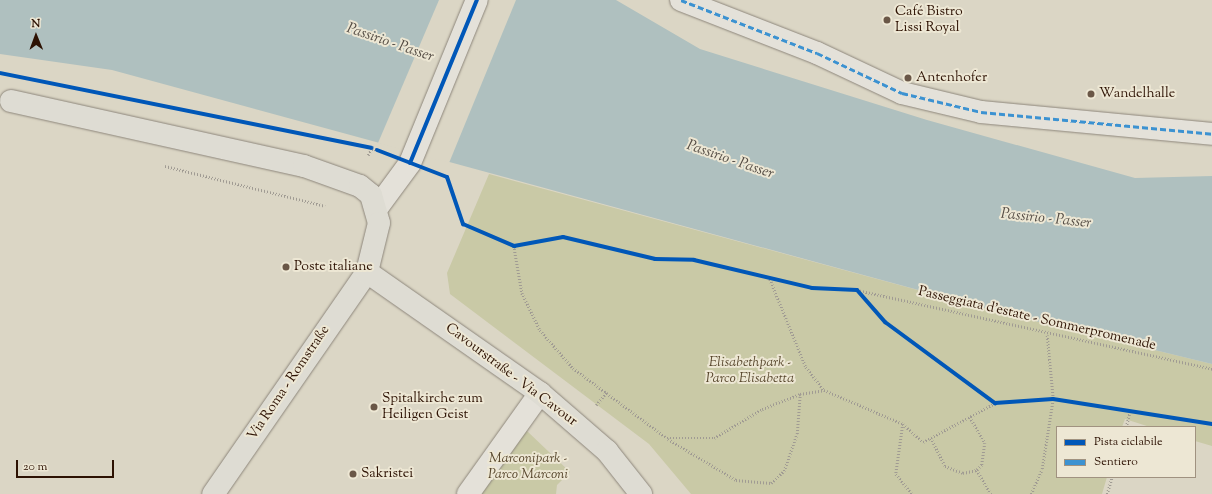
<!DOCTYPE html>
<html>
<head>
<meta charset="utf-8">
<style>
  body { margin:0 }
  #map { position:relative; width:1212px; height:494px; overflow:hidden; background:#dbd6c5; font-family:"Sorts Mill Goudy",serif }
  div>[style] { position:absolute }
  .green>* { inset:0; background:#c9c9a6 }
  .water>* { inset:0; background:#afc0bf }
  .pier>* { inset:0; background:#dbd6c5 }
  .path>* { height:2.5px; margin-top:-1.25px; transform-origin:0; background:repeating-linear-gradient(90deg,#a09b93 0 1px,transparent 0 3px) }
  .roads { filter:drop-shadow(0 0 1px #8d867b) drop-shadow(0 0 1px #8d867b) }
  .pedestrian>* { height:22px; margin:-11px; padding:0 11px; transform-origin:11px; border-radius:11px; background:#e4e1d9 }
  .minor>* { height:22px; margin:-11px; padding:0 11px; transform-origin:11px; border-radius:11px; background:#e4e1d9 }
  .primary>* { height:22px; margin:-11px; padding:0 11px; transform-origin:11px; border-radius:11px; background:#dedcd3 }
  .quiet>* { height:3px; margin-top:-1.5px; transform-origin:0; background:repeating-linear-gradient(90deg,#3c92d1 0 6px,transparent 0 9px) }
  .cycleway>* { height:4px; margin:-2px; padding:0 2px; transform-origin:2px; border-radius:2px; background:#0057b8 }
  .dots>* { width:11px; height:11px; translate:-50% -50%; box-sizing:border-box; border:2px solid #ede7d4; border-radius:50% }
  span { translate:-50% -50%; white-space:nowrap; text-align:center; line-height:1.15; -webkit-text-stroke:4px #ede7d4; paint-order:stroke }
  .poi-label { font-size:14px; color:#2d1203 }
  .left { translate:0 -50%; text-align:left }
  .street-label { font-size:14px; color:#2d1203 }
  .park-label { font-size:14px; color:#57462c; font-style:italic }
  .water-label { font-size:15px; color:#544c44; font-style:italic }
  .legend { position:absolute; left:1056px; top:426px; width:140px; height:52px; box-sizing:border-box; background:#ede7d4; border:1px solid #a09280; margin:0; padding:5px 7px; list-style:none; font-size:12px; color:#2d1203 }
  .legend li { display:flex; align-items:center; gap:8px; height:20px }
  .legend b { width:20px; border:1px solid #a09280 }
  .north { position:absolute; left:16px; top:16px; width:40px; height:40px; -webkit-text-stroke:3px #ede7d4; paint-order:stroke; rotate:359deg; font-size:11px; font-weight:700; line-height:16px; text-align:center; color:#2d1203 }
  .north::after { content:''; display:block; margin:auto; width:14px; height:18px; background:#2d1203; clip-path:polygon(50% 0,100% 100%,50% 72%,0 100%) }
  .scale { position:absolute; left:16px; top:460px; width:98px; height:18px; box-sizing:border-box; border:2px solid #2d1203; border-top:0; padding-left:5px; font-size:12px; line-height:14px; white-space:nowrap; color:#2d1203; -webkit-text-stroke:3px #ede7d4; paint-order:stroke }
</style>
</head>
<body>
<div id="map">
  <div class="green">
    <i style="clip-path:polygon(489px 174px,999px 312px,1212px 364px,1212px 446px,1195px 441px,1195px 427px,1150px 427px,1125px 419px,1122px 427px,1057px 427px,1057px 477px,1107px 477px,1102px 494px,691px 494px,649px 444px,450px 294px,447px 273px)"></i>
    <i style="clip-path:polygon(527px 431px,570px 472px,557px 485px,556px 494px,481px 494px,496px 465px)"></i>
  </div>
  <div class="water">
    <i style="clip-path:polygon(0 0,616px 0,700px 49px,927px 120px,1135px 178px,1212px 176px,1212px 364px,999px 312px,112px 70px,0 54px)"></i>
  </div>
  <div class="pier">
    <i style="clip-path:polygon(439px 0,516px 0,449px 163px,378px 143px)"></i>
  </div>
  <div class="path">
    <i style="left:368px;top:155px;width:8px;rotate:-60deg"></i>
    <i style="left:372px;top:148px;width:5px;rotate:22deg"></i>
    <i style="left:165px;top:166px;width:165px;rotate:14deg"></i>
    <i style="left:514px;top:246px;width:48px;rotate:80.3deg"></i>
    <i style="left:522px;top:293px;width:41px;rotate:64.1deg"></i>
    <i style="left:540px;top:330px;width:50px;rotate:49deg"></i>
    <i style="left:573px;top:368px;width:117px;rotate:36.7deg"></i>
    <i style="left:667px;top:438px;width:47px"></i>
    <i style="left:714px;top:438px;width:56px;rotate:-31.1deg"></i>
    <i style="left:762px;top:409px;width:41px;rotate:-21.5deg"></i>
    <i style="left:800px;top:394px;width:24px;rotate:-9deg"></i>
    <i style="left:824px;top:390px;width:86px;rotate:23.3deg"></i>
    <i style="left:903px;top:424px;width:27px;rotate:42deg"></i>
    <i style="left:923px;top:442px;width:82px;rotate:-28.4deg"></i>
    <i style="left:770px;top:279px;width:95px;rotate:67.8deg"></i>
    <i style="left:806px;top:367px;width:29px;rotate:52deg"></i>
    <i style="left:857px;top:290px;width:364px;rotate:12.5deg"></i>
    <i style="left:596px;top:405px;width:17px;rotate:-50deg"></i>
    <i style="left:970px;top:417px;width:30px;rotate:60deg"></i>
    <i style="left:985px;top:443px;width:22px;rotate:98deg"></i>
    <i style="left:982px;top:465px;width:7px;rotate:135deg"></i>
    <i style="left:977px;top:470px;width:28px;rotate:60deg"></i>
    <i style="left:903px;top:424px;width:50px;rotate:98deg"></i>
    <i style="left:896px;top:474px;width:26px;rotate:51deg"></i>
    <i style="left:1126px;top:427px;width:16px;rotate:-76deg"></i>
    <i style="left:931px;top:438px;width:31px;rotate:63deg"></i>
    <i style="left:945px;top:466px;width:19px;rotate:21deg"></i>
    <i style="left:963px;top:473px;width:14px;rotate:-12deg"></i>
    <i style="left:668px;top:439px;width:79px;rotate:31.1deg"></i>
    <i style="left:736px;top:480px;width:35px;rotate:5deg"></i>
    <i style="left:771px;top:483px;width:18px;rotate:-43deg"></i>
    <i style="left:784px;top:471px;width:39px;rotate:-71deg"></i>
    <i style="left:797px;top:434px;width:40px;rotate:-85.7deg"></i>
    <i style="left:1031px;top:494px;width:27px;rotate:-66deg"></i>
    <i style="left:1042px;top:469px;width:71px;rotate:-81.1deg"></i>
    <i style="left:1053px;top:399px;width:64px;rotate:-95.4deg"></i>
    <i style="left:1107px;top:494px;width:18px;rotate:-74deg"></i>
  </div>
  <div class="roads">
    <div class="pedestrian">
      <i style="left:681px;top:0;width:146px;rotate:21.3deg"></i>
      <i style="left:817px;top:53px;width:94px;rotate:25.2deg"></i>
      <i style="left:902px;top:93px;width:81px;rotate:13.5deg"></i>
      <i style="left:981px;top:112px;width:232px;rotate:5.4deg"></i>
    </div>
    <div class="minor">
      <i style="left:377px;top:208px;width:56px;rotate:-53.7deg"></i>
      <i style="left:410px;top:163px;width:176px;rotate:-67.7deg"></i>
      <i style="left:468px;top:494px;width:124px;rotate:-54.5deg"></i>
    </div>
    <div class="primary">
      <i style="left:11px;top:101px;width:300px;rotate:12.5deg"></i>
      <i style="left:304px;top:166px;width:59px;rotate:19.7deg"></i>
      <i style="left:360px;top:186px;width:14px;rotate:39deg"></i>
      <i style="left:371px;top:195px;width:29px;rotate:74deg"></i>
      <i style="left:379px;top:223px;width:50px;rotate:103.8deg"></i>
      <i style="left:367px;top:272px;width:270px;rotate:124.7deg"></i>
      <i style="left:367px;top:272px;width:211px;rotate:35deg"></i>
      <i style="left:540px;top:393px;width:89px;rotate:40.9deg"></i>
      <i style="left:607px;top:451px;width:55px;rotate:51.7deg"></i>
    </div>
  </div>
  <div class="quiet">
    <i style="left:681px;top:0;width:146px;rotate:21.3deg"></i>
    <i style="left:817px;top:53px;width:94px;rotate:25.2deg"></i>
    <i style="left:902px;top:93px;width:81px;rotate:13.5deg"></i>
    <i style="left:981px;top:112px;width:232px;rotate:5.4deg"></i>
  </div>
  <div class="cycleway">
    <i style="left:0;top:73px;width:379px;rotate:11.4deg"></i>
    <i style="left:377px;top:150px;width:75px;rotate:21.1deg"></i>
    <i style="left:447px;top:177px;width:50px;rotate:71.2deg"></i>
    <i style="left:463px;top:224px;width:56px;rotate:23.3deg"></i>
    <i style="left:514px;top:246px;width:50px;rotate:-10.4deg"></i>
    <i style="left:563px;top:237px;width:95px;rotate:13.4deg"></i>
    <i style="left:655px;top:259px;width:39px;rotate:1deg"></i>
    <i style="left:694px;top:260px;width:121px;rotate:13.3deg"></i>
    <i style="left:812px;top:288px;width:45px;rotate:2.5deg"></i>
    <i style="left:857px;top:290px;width:43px;rotate:48.8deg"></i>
    <i style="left:885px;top:322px;width:137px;rotate:36.4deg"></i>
    <i style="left:995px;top:403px;width:58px;rotate:-3.9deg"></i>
    <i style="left:1053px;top:399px;width:161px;rotate:8.9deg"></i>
    <i style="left:410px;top:163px;width:176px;rotate:-67.7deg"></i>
  </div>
  <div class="dots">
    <i style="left:887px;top:20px;background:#6a5747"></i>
    <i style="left:908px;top:78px;background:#6a5747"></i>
    <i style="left:1091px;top:94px;background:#6a5747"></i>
    <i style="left:286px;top:267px;background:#6a5747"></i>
    <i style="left:374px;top:407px;background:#6a5747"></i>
    <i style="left:353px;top:474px;background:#6a5747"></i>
  </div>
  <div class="poi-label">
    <span class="left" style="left:895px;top:20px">Café Bistro<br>Lissi Royal</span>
    <span class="left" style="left:916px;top:78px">Antenhofer</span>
    <span class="left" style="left:1099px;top:94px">Wandelhalle</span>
    <span class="left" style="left:294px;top:267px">Poste italiane</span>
    <span class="left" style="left:382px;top:407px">Spitalkirche zum<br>Heiligen Geist</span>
    <span class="left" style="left:361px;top:474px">Sakristei</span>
  </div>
  <div class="street-label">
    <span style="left:1037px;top:319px;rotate:13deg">Passeggiata d'estate - Sommerpromenade</span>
    <span style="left:511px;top:375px;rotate:37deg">Cavourstraße - Via Cavour</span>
    <span style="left:289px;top:383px;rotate:-56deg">Via Roma - Romstraße</span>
  </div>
  <div class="park-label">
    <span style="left:750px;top:371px">Elisabethpark -<br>Parco Elisabetta</span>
    <span style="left:528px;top:467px">Marconipark -<br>Parco Marconi</span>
  </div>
  <div class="water-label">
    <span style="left:390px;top:43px;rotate:19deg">Passirio - Passer</span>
    <span style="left:730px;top:160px;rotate:19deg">Passirio - Passer</span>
    <span style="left:1046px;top:219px;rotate:6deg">Passirio - Passer</span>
  </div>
  <ul class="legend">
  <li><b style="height:5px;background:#0057b8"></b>Pista ciclabile</li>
  <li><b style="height:5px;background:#3c92d1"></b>Sentiero</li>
  </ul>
  <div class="north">N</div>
  <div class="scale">20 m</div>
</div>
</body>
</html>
